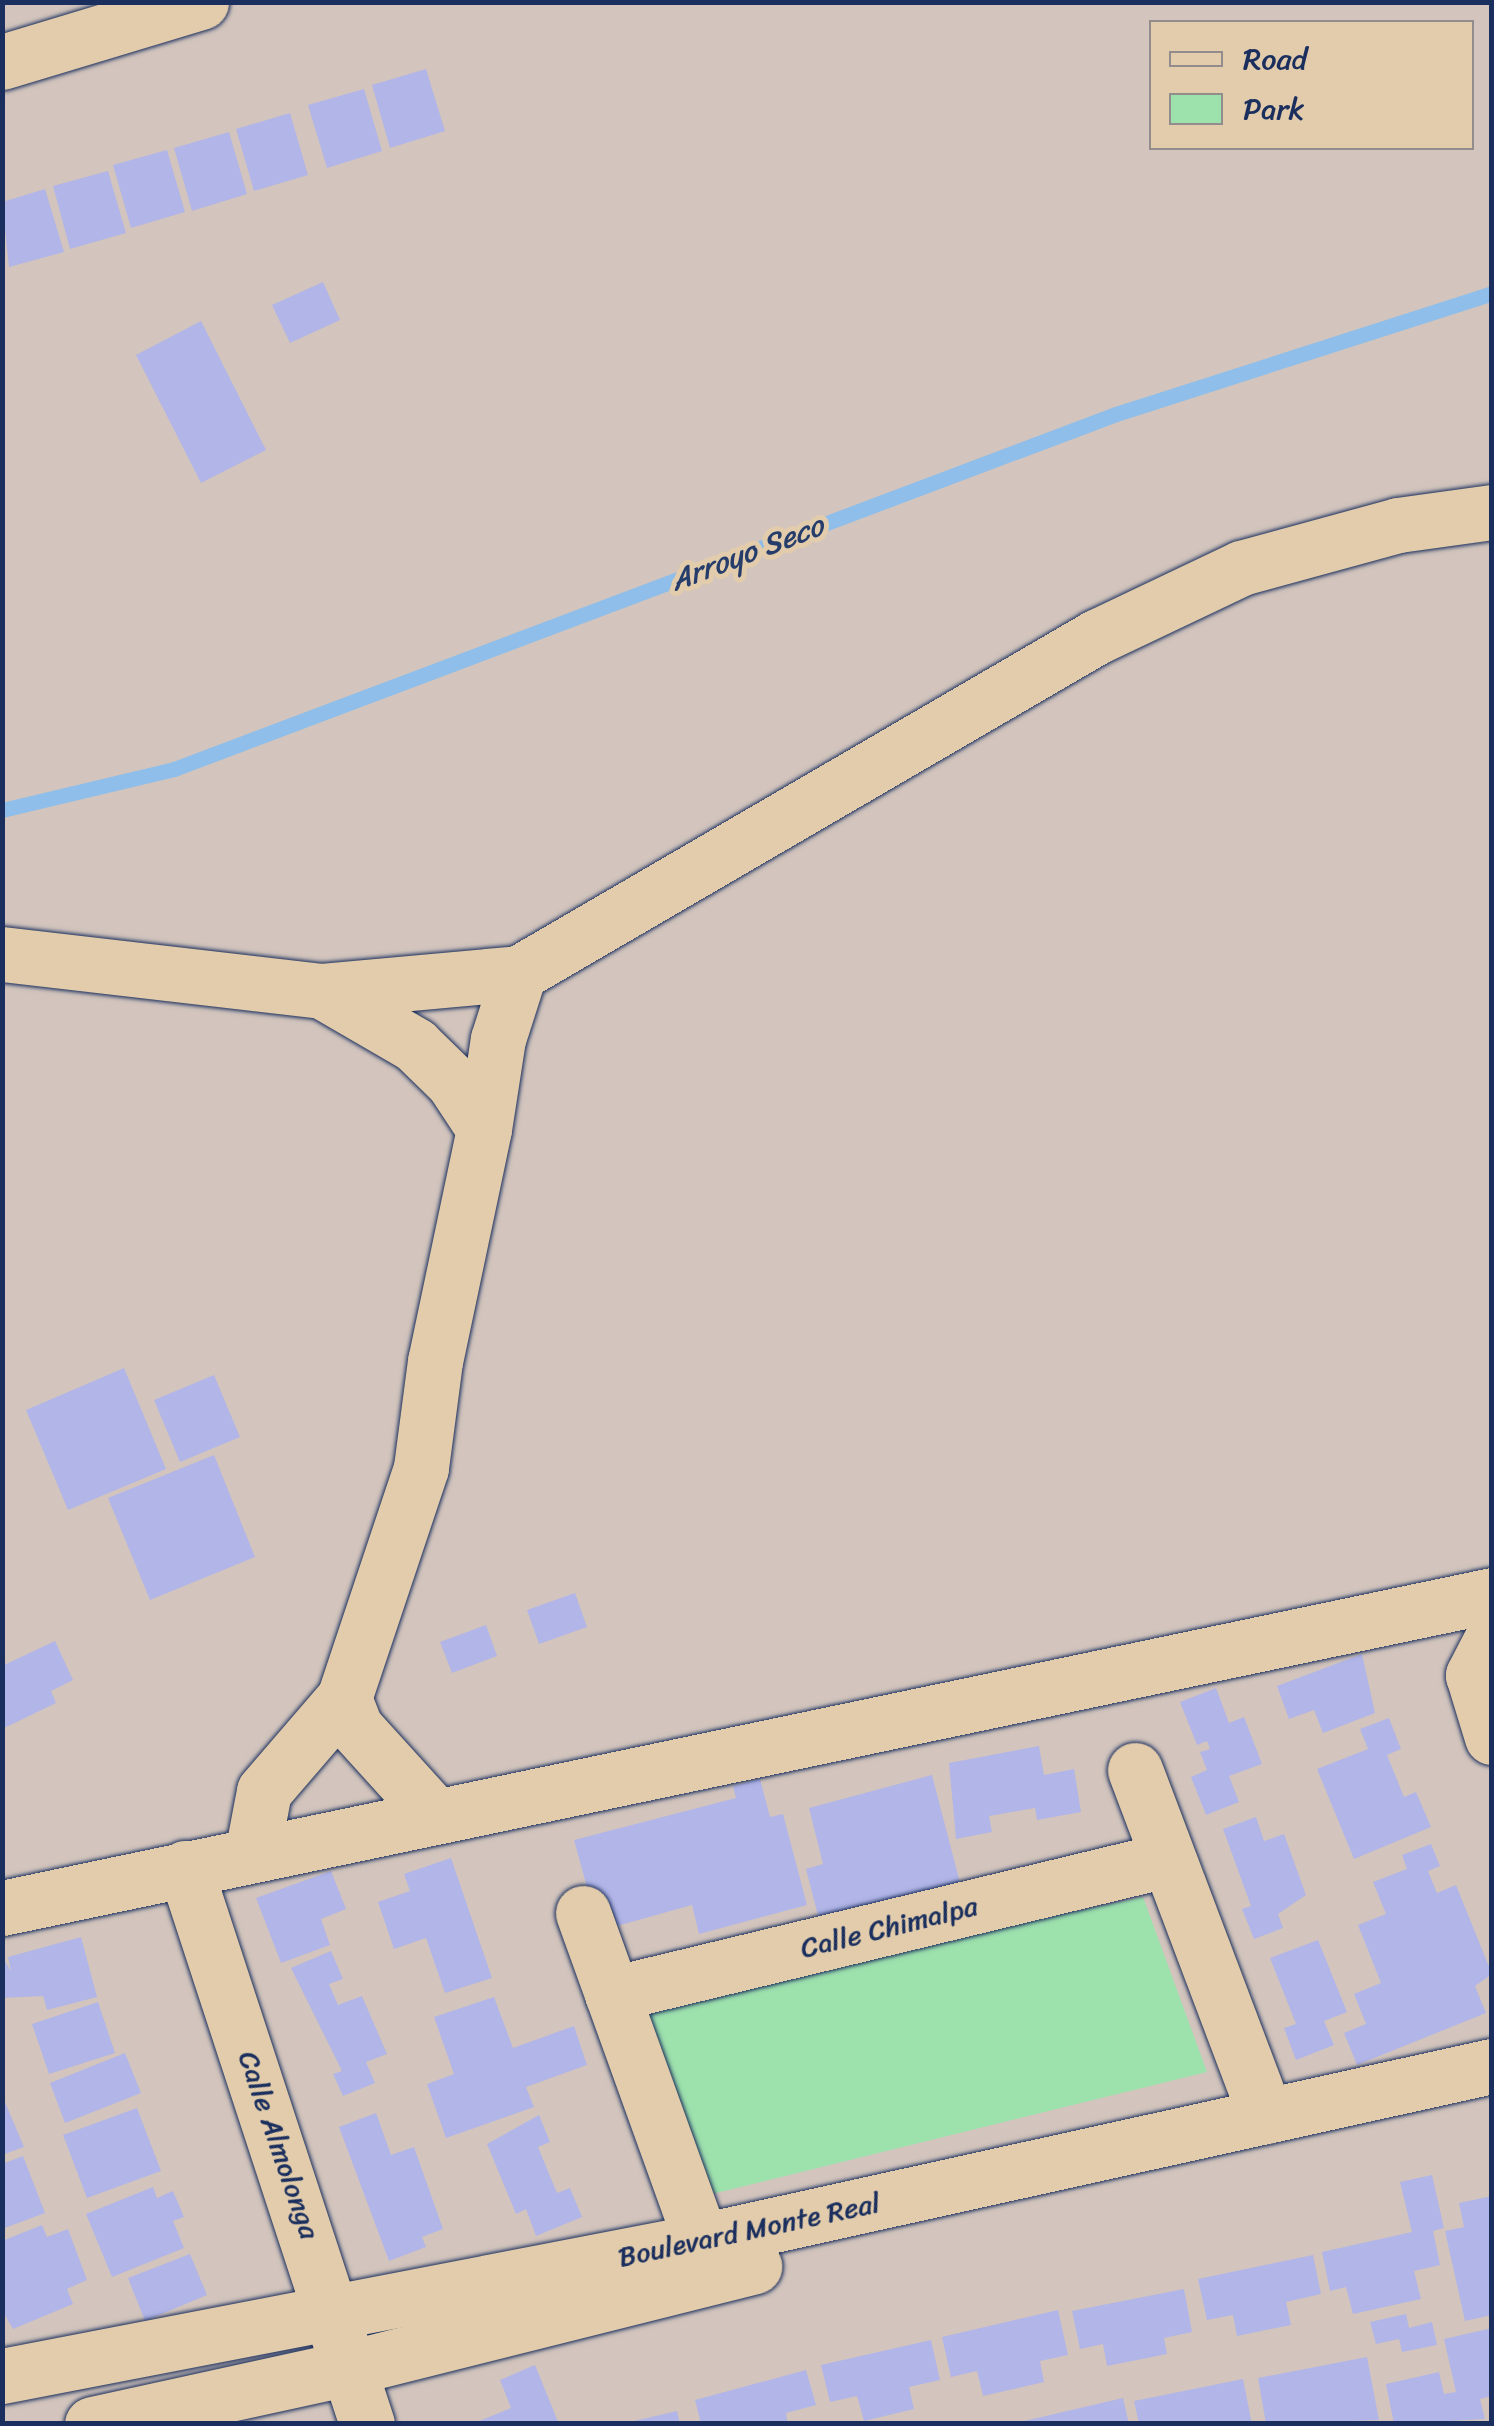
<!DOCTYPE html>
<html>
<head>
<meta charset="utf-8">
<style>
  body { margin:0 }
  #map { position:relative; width:1494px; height:2426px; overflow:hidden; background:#d3c5bd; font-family:Sriracha,sans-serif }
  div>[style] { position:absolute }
  .green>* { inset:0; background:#9de1ad }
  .stream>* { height:15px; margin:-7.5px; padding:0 7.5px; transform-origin:7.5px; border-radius:7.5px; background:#8ebee9 }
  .building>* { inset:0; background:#b1b5e7 }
  .roads { filter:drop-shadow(0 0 2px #1b2f5e) drop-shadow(0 0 2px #1b2f5e) }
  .minor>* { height:55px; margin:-27.5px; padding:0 27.5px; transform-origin:27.5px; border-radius:27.5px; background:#e2ccab }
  span { translate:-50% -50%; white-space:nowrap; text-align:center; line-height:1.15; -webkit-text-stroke:10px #e2ccab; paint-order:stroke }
  .street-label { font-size:28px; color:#1b2f5e }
  .water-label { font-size:30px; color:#263d6c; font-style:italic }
  .frame { position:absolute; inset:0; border:5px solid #1b2f5e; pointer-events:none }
  .legend { position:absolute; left:1149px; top:20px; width:325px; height:130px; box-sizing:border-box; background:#e2ccab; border:2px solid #928d8c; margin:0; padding:12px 18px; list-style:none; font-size:30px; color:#1b2f5e }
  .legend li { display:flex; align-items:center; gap:20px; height:50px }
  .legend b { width:50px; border:2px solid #928d8c }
</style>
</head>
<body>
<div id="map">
  <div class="green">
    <i style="clip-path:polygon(1143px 1897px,1207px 2072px,700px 2197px,636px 2005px)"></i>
  </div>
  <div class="stream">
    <i style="left:2px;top:810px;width:177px;rotate:-13.4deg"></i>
    <i style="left:174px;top:769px;width:1007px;rotate:-20.65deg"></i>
    <i style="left:1116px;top:414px;width:395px;rotate:-17.8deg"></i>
  </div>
  <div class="building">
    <i style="clip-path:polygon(426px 69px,445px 131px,390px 148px,372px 85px)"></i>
    <i style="clip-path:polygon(364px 89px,382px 151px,327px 168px,308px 105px)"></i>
    <i style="clip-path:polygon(290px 113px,308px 175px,254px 191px,236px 129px)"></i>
    <i style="clip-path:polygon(229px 132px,247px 194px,192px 211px,174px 148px)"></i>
    <i style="clip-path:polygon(167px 150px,185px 212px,131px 228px,113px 165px)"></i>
    <i style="clip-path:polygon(108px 171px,126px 233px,70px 249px,53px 186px)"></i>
    <i style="clip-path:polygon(45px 189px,64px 252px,9px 267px,2px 202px)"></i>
    <i style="clip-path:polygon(323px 282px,340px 320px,290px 343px,272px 305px)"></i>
    <i style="clip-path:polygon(201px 321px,266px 450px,201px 483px,136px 355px)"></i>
    <i style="clip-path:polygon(124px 1368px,166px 1469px,68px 1510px,26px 1410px)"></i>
    <i style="clip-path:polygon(214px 1375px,240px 1437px,180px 1462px,154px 1400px)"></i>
    <i style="clip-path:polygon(214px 1455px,255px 1557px,150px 1600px,108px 1498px)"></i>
    <i style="clip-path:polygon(575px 1593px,587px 1627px,539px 1644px,527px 1610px)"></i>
    <i style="clip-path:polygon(486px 1625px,497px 1656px,452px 1673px,440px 1642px)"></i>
    <i style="clip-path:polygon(55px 1641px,73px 1680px,51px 1691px,56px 1703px,2px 1729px,2px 1666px)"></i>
    <i style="clip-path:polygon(1362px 1654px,1375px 1713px,1323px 1733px,1314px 1710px,1289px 1719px,1277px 1686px)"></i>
    <i style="clip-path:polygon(1216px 1688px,1229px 1723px,1244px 1717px,1262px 1764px,1229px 1776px,1239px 1802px,1206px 1815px,1191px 1777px,1207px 1770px,1200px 1752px,1210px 1749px,1207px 1741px,1197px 1745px,1180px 1702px)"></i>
    <i style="clip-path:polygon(1389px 1718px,1401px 1749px,1387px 1755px,1404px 1797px,1416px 1792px,1431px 1827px,1354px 1859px,1317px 1769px,1368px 1749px,1360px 1729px)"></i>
    <i style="clip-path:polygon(1039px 1746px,1044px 1775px,1074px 1769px,1081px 1812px,1037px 1820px,1035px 1808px,989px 1816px,992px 1832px,956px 1839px,949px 1763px)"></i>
    <i style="clip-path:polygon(932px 1775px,964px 1898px,823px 1935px,806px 1869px,823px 1864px,809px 1808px)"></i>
    <i style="clip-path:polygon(760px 1779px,770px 1817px,783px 1814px,807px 1905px,699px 1934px,692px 1905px,599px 1931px,574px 1840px,736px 1798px,733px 1786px)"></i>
    <i style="clip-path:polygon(1256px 1817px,1264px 1841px,1284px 1834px,1306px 1895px,1278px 1914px,1283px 1928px,1254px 1939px,1242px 1909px,1251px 1906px,1223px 1829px)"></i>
    <i style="clip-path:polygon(1431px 1844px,1440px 1866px,1428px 1871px,1437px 1893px,1456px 1885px,1492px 1974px,1475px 1986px,1486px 2013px,1357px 2065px,1344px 2033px,1366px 2024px,1354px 1994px,1381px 1983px,1358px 1925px,1386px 1914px,1373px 1882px,1407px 1869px,1402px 1855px)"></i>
    <i style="clip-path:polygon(451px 1858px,492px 1978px,445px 1993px,426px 1938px,394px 1949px,378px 1902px,410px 1891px,404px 1874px)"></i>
    <i style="clip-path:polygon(331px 1871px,346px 1909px,321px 1919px,330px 1945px,281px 1963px,256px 1898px)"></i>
    <i style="clip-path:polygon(81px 1937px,97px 1997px,47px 2010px,43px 1996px,2px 1998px,2px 1956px,11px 1971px,8px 1957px)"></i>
    <i style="clip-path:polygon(1318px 1940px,1347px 2012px,1324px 2021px,1334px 2045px,1296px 2060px,1284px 2028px,1296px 2024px,1270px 1958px)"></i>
    <i style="clip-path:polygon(331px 1951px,343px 1979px,329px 1984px,338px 2005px,362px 1996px,387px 2054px,366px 2062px,375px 2083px,343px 2096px,333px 2074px,342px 2071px,291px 1968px)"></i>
    <i style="clip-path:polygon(494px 1997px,513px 2048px,574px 2026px,587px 2065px,526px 2087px,534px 2107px,446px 2138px,427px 2084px,454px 2074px,434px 2017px)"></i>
    <i style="clip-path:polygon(98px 2002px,115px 2053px,49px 2074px,32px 2024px)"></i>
    <i style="clip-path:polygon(125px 2053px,141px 2093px,65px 2123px,50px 2083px)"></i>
    <i style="clip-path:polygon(2px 2095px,24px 2147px,2px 2155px)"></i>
    <i style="clip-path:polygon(137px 2108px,161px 2171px,87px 2198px,63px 2135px)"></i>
    <i style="clip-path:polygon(376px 2113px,391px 2155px,414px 2147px,443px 2229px,422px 2237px,426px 2247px,389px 2261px,339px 2127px)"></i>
    <i style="clip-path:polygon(539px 2115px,550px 2142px,538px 2147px,557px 2193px,570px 2188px,582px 2217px,536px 2236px,526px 2209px,516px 2214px,487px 2144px)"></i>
    <i style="clip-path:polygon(23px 2156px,45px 2213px,2px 2229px,2px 2164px)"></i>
    <i style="clip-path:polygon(1432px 2175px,1444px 2228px,1433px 2231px,1440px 2265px,1414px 2271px,1421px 2299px,1353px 2314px,1346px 2287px,1330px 2291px,1322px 2252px,1412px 2232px,1400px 2182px)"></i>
    <i style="clip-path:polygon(153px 2187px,157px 2198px,173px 2191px,184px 2217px,173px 2221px,184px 2248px,112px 2277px,86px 2214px)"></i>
    <i style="clip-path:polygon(1492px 2196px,1492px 2315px,1465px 2321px,1445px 2231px,1464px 2227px,1459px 2203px)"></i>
    <i style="clip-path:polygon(42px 2225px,47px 2237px,68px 2229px,87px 2280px,67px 2289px,73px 2304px,13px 2329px,2px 2310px,2px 2241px)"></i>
    <i style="clip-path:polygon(190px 2254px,207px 2295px,145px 2321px,128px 2278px)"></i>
    <i style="clip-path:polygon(1313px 2255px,1321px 2294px,1286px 2302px,1291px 2325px,1237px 2336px,1233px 2315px,1207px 2320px,1198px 2279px)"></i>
    <i style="clip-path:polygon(1184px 2289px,1192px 2332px,1164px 2338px,1167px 2354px,1107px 2366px,1103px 2344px,1080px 2349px,1072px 2311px)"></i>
    <i style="clip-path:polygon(1058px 2310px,1068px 2355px,1040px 2361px,1044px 2382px,983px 2396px,977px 2371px,951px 2377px,942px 2337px)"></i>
    <i style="clip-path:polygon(1406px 2314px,1409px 2328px,1432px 2322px,1437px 2345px,1402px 2352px,1399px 2339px,1376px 2344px,1370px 2322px)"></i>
    <i style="clip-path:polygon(1492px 2328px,1492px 2396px,1480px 2399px,1485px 2419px,1394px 2424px,1386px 2384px,1439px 2372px,1444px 2394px,1456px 2392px,1444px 2339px)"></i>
    <i style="clip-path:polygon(931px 2340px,940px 2380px,909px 2387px,914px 2409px,864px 2421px,857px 2396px,830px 2402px,821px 2365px)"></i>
    <i style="clip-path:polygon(1367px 2357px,1379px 2420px,1266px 2424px,1258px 2378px)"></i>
    <i style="clip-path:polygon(535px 2365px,559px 2424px,472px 2424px,511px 2408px,500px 2380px)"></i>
    <i style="clip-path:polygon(806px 2370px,816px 2405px,786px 2413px,788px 2424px,701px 2424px,695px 2400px)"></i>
    <i style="clip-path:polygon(1243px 2379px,1252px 2424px,1139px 2424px,1134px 2401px)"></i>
    <i style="clip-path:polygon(1123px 2398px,1129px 2424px,1020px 2424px,1020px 2422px)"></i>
    <i style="clip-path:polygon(677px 2411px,680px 2424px,630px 2424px,630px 2422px)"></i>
  </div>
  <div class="roads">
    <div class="minor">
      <i style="left:2px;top:62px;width:208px;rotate:-16.8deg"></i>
      <i style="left:2px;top:954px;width:322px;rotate:6.6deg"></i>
      <i style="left:322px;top:991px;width:198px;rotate:-5.2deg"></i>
      <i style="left:519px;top:973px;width:668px;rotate:-30.21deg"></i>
      <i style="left:1096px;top:637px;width:161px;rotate:-25.4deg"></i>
      <i style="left:1241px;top:568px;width:163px;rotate:-15.3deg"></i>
      <i style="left:1398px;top:525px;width:95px;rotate:-7.9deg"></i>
      <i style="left:322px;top:991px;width:108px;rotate:30.1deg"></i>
      <i style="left:415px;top:1045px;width:53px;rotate:44.2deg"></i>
      <i style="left:453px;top:1082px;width:56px;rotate:56.6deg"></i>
      <i style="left:484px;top:1129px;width:237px;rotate:101.9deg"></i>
      <i style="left:435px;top:1361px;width:108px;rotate:97.5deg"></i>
      <i style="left:421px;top:1468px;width:243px;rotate:108.5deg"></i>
      <i style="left:344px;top:1698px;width:31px;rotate:69deg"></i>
      <i style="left:355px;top:1727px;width:115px;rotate:47.8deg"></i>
      <i style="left:484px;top:1129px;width:91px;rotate:-81.2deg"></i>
      <i style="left:498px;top:1039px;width:69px;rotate:-72.3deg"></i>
      <i style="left:1492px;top:1638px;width:42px;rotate:117.2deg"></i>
      <i style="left:1473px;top:1675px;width:65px;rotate:73deg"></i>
      <i style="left:1135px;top:1770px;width:370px;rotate:69.3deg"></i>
      <i style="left:252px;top:1854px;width:64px;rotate:-79.2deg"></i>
      <i style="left:264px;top:1791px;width:123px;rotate:-49.3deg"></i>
      <i style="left:185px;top:1868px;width:585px;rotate:71.87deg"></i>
      <i style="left:2px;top:1908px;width:1523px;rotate:-11.86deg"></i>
      <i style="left:583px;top:1913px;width:349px;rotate:70.2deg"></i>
      <i style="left:612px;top:1994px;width:570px;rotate:-13.6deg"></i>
      <i style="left:2px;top:2376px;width:712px;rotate:-10.93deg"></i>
      <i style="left:701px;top:2241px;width:810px;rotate:-12.48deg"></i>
      <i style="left:92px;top:2424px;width:263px;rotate:-12.3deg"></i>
      <i style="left:349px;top:2368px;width:418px;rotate:-14.1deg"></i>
    </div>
  </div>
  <div class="street-label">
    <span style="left:889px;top:1927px;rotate:-14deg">Calle Chimalpa</span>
    <span style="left:279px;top:2145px;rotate:71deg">Calle Almolonga</span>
    <span style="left:749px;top:2230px;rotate:-12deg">Boulevard Monte Real</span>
  </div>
  <div class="water-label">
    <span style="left:747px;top:553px;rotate:-21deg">Arroyo Seco</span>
  </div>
  <div class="frame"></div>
  <ul class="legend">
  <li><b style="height:12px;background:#e2ccab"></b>Road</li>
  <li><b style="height:28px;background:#9de1ad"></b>Park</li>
  </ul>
</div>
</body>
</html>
